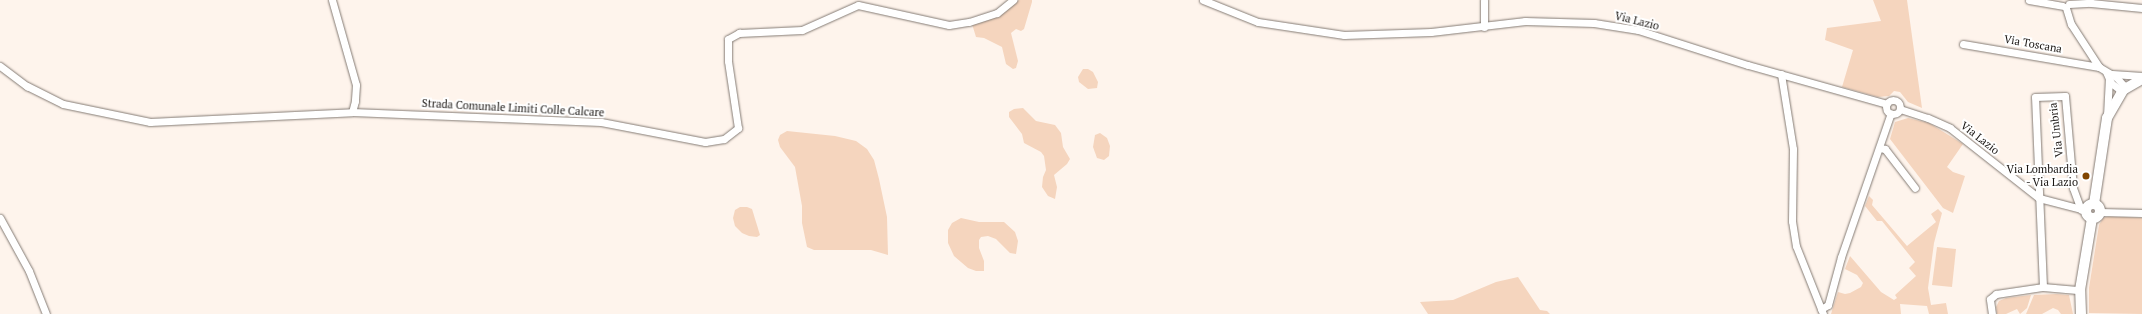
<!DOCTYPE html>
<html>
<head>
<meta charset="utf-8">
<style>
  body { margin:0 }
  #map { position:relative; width:2142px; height:314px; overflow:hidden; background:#fef4ec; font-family:"PT Serif",serif }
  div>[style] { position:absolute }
  .green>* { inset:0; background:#f5d5be }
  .roads { filter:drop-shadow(0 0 1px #847b74) drop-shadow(0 0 1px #847b74) }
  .street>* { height:7px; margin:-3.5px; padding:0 3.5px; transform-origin:3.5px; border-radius:3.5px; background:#fff }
  .street>.ring { margin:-3.5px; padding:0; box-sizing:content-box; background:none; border:7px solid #fff; border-radius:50% }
  .secondary>* { height:10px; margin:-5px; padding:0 5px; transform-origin:5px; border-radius:5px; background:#fff }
  .secondary>.ring { margin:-5px; padding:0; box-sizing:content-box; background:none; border:10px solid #fff; border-radius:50% }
  .dots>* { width:11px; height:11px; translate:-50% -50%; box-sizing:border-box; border:2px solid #fff; border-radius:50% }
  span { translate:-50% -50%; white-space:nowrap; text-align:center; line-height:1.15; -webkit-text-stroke:4px #fff; paint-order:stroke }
  .street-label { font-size:11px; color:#181411 }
  .poi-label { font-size:11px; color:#181411 }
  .right { translate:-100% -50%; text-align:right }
</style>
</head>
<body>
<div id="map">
  <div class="green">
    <i style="clip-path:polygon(1019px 0,1032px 0,1032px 2px,1024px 29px,1021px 31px,1016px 29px,1011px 33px,1018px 61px,1016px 68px,1013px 69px,1006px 64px,1002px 47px,984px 38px,976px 37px,972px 24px,1000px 15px)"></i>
    <i style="clip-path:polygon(1873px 0,1907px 0,1922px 108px,1908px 102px,1900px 92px,1894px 91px,1889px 96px,1878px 97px,1842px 87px,1853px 50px,1825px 40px,1827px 28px,1881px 21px)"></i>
    <i style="clip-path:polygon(1083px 69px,1088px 69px,1093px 72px,1098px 82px,1097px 88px,1088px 89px,1079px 82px,1078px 77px)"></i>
    <i style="clip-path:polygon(1023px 108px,1036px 121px,1055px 125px,1061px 133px,1063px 147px,1070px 159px,1067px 164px,1054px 175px,1057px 187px,1055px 199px,1048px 196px,1042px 187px,1043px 177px,1046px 170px,1044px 156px,1041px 152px,1024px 143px,1022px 134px,1009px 117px,1009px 112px,1014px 109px)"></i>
    <i style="clip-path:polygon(1908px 118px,1929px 123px,1963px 144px,1947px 167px,1953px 172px,1965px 176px,1953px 213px,1943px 208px,1890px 139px,1895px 122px)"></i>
    <i style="clip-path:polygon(787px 131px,835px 136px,856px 141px,867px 149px,874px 160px,879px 179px,887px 217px,888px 255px,871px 250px,814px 250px,807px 247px,802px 223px,802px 206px,795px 167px,780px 147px,778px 140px,780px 135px)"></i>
    <i style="clip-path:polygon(1100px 133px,1107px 138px,1110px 146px,1109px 156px,1104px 160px,1097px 158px,1093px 147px,1095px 135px)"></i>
    <i style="clip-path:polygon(1869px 196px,1873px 200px,1872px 205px,1907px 246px,1936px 222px,1931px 214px,1938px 209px,1942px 213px,1934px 243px,1928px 288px,1931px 305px,1946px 303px,1948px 314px,1929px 314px,1927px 306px,1900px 304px,1901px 314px,1831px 314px,1838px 292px,1845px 294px,1850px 293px,1861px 287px,1863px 283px,1857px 275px,1845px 269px,1850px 256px,1881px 292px,1894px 300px,1897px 298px,1895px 295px,1916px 276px,1909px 268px,1915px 262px,1882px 221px,1877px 221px,1865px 206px)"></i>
    <i style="clip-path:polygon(740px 207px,747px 207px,752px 209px,760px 235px,757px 237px,749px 236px,742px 233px,735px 226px,733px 218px,735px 210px)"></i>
    <i style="clip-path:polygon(2109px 216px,2142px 218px,2142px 314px,2089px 313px,2089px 288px,2099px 225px,2103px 218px)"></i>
    <i style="clip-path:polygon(961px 218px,979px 222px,1004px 222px,1015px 232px,1018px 241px,1016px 254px,1010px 253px,996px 239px,988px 236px,981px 237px,979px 240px,979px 248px,984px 261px,984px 271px,976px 271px,968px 268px,954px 256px,948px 243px,948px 230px,952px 223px)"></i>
    <i style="clip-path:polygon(1937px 247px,1956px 249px,1952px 287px,1932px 285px)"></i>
    <i style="clip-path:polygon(1518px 277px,1540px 310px,1547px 311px,1550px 314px,1428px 314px,1420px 302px,1453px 300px,1496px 282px)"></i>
    <i style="clip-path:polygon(2056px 294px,2069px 295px,2073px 314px,2061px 314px,2058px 310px,2053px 308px,2042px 314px,2026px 314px,2034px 295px)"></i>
    <i style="clip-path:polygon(2031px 295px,2027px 308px,2020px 314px,2017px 309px,2006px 314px,1997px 314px,1996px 307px,1999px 301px,2006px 298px)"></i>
  </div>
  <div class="roads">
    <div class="street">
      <i style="left:332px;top:0;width:88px;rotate:74.2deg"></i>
      <i style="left:356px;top:85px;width:16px;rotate:94deg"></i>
      <i style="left:355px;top:101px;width:11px;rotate:105deg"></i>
      <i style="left:1203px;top:0;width:59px;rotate:21.8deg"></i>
      <i style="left:1258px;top:22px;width:87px;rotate:8.6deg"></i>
      <i style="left:1344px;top:35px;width:87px;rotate:-2deg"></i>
      <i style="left:1431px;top:32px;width:95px;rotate:-6.7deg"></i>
      <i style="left:1525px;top:21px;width:69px;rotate:1.7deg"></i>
      <i style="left:1594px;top:23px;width:45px;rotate:9deg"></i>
      <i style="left:1638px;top:30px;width:115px;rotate:17.7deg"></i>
      <i style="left:1748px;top:65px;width:144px;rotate:15.7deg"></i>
      <i style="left:2029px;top:0;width:34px;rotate:10deg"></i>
      <i style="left:2069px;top:4px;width:22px;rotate:-3deg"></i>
      <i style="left:2091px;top:3px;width:51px;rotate:5.6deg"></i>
      <i style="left:2066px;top:8px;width:17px;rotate:73deg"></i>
      <i style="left:2071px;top:24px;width:51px;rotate:56.9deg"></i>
      <i style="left:2099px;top:67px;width:21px;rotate:31deg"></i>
      <i style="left:2117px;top:78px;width:9px;rotate:49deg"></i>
      <i style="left:2123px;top:85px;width:5px;rotate:90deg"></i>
      <i style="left:2123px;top:90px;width:4px;rotate:-166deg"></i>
      <i style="left:2119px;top:89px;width:10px;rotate:-143deg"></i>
      <i style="left:2111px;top:83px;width:12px;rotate:-114deg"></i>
      <i style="left:1484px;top:27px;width:27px;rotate:-90deg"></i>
      <i style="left:1963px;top:44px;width:138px;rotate:9.6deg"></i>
      <i style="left:0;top:66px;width:34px;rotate:37deg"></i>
      <i style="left:27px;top:86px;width:40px;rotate:26.6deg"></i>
      <i style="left:63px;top:104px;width:89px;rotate:11.7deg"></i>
      <i style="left:150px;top:122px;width:202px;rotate:-2.8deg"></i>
      <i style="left:352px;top:112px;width:249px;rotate:2.3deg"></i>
      <i style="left:601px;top:122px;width:106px;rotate:10.9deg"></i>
      <i style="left:705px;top:142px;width:19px;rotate:-9deg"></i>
      <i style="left:724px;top:139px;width:18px;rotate:-38deg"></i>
      <i style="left:738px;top:128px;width:68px;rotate:-98.5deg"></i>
      <i style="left:728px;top:61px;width:22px;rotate:-90deg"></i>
      <i style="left:728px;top:39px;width:13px;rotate:-29deg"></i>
      <i style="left:739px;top:33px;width:63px;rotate:-2.7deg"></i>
      <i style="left:802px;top:30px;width:61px;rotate:-24.1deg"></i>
      <i style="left:858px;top:5px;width:93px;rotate:12.4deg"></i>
      <i style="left:949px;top:25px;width:20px;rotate:-9deg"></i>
      <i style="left:969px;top:22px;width:29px;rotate:-18deg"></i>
      <i style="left:997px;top:13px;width:21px;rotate:-39deg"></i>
      <i style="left:1781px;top:74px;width:76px;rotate:80.9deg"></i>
      <i style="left:1793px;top:149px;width:72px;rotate:90.8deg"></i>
      <i style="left:1792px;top:221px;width:25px;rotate:81deg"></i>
      <i style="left:1796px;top:246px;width:73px;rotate:68.3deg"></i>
      <i style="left:2112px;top:74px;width:30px;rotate:4deg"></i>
      <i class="ring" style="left:1886px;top:100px;width:7px;height:7px"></i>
      <i style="left:1900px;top:109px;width:29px;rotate:18deg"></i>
      <i style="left:1928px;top:118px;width:24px;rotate:24deg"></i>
      <i style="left:1950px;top:128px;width:113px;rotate:38.2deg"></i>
      <i style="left:2039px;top:198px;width:48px;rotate:14.6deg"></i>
      <i style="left:2107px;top:116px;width:37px;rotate:-87deg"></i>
      <i style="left:1880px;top:148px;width:5px;rotate:11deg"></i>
      <i style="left:1885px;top:149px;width:49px;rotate:52.4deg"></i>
      <i style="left:2100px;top:212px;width:42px;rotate:1.4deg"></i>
      <i style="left:0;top:218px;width:60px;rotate:61.3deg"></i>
      <i style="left:29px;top:271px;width:46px;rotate:68.4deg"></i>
      <i style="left:2043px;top:287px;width:190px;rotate:-92.4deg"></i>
      <i style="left:2035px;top:97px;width:30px;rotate:-2deg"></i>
      <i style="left:2065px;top:96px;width:92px;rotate:85deg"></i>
      <i style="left:2073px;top:188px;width:23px;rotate:70deg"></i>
      <i style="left:1821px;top:309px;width:8px;rotate:-30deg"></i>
      <i style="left:1828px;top:305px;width:50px;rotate:-74.8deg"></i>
      <i style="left:1841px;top:257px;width:152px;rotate:-70.9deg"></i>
      <i style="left:1992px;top:314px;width:15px;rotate:-98deg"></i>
      <i style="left:1990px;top:299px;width:8px;rotate:-40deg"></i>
      <i style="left:1996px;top:294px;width:48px;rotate:-8.5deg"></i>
      <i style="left:2043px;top:287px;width:37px;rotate:5deg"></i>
    </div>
    <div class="secondary">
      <i class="ring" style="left:2086px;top:204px;width:4px;height:4px"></i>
      <i style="left:2094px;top:204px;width:87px;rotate:-81.4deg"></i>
      <i style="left:2107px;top:118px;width:32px;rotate:-60deg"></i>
      <i style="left:2123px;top:90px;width:22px;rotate:-30deg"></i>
      <i style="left:2081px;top:314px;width:24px;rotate:-92deg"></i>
      <i style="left:2080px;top:290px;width:73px;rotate:-80.5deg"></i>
    </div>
  </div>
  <div class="dots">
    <i style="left:2086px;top:176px;background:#824601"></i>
  </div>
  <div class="street-label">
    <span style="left:1637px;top:21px;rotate:14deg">Via Lazio</span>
    <span style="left:2033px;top:44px;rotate:10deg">Via Toscana</span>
    <span style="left:513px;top:108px;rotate:3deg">Strada Comunale Limiti Colle Calcare</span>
    <span style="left:2056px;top:130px;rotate:-97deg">Via Umbria</span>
    <span style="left:1980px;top:138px;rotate:38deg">Via Lazio</span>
  </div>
  <div class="poi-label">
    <span class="right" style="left:2078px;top:176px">Via Lombardia<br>- Via Lazio</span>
  </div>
</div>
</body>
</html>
